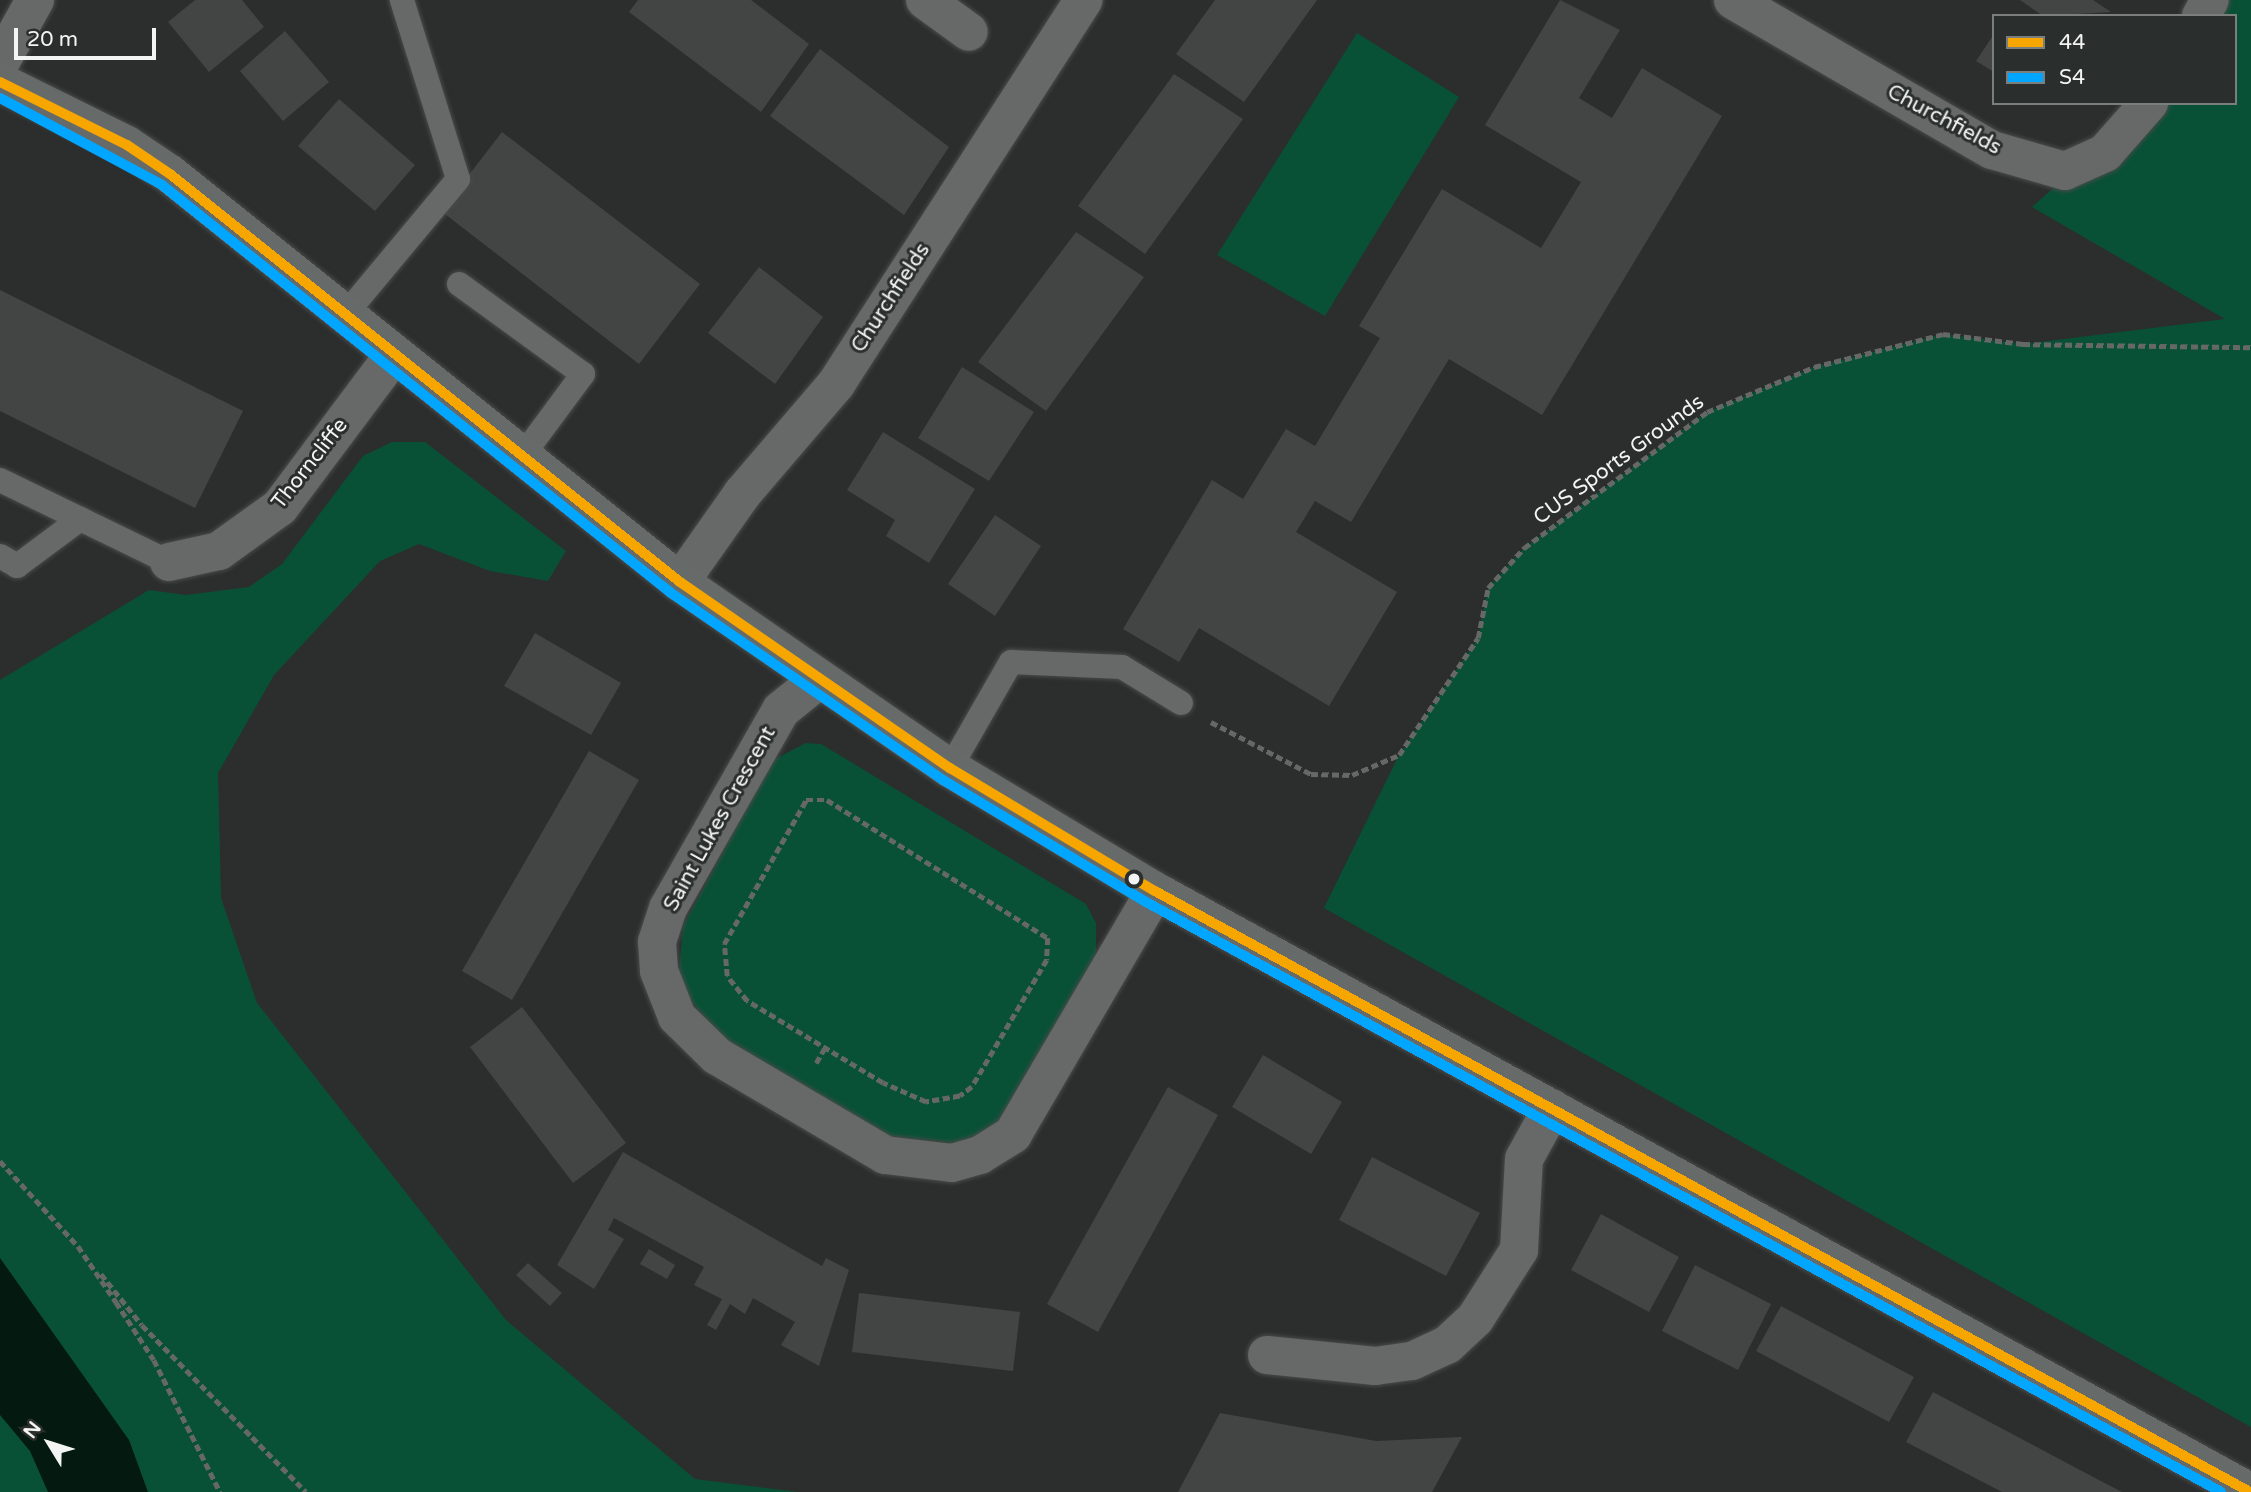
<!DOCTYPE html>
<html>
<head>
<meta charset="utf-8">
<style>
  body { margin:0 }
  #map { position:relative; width:2251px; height:1492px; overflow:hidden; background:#2b2e2d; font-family:"Varela Round",sans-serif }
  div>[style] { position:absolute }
  .green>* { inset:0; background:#085137 }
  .water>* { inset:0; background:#04190f }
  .building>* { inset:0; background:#434544 }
  .path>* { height:4.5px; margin-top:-2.25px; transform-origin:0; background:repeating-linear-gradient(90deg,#666767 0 7px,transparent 0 10.5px) }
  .roads { filter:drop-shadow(0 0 2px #484b4a) drop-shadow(0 0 2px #484b4a) }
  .service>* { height:24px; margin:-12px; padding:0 12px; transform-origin:12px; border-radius:12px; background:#666968 }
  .minor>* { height:38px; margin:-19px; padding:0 19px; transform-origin:19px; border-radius:19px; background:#666968 }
  .secondary>* { height:38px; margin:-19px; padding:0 19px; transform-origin:19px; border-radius:19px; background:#666a68 }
  .bus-1>* { height:10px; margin:-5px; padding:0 5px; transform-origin:5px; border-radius:5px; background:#f7a600 }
  .bus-2>* { height:10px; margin:-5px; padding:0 5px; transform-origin:5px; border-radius:5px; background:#00a6ff }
  .dots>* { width:19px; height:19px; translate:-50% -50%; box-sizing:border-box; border:4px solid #2a2f2d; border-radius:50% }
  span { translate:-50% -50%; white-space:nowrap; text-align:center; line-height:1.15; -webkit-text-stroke:6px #2a2f2d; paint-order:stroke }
  .street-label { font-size:21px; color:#f2f5f3 }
  .legend { position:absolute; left:1992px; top:14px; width:245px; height:91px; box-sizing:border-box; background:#2a2f2d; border:2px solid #7a7e7c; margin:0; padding:9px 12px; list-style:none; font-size:21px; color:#f2f5f3 }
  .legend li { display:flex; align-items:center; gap:14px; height:35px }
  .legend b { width:35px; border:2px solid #7a7e7c }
  .north { position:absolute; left:14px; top:1408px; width:70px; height:70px; -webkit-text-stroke:5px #2a2f2d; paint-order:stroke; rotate:308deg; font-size:19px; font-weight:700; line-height:28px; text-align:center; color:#f2f5f3 }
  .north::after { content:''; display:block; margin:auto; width:24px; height:32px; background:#f2f5f3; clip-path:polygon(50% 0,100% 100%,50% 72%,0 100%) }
  .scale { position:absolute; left:14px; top:28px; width:142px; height:32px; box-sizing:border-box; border:4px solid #f2f5f3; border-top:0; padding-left:9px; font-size:21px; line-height:24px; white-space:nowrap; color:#f2f5f3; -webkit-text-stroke:5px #2a2f2d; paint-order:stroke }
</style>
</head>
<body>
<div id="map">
  <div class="green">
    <i style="clip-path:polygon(2210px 0,2251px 0,2251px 1427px,1324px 908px,1399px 755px,1478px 638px,1488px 588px,1524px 548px,1707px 412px,1814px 367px,1943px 334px,2023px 344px,2225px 319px,2032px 207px,2149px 103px,2235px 103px,2235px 16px,2201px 16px)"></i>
    <i style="clip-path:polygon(1357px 33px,1459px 97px,1325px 316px,1217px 255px)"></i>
    <i style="clip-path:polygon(392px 442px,425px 442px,566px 551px,548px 581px,490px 571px,419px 544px,380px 561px,274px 675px,218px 773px,221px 898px,257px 1003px,506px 1320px,695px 1479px,798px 1492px,0 1492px,0 680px,149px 590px,186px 595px,249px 587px,282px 564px,363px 456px)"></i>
    <i style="clip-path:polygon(806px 743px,821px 744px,1086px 904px,1096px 923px,1096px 960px,1002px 1123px,964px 1144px,887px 1136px,720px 1037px,686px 994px,679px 973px,683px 926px,773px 760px)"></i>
  </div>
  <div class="water">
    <i style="clip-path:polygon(0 1258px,129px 1440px,148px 1492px,48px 1492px,30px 1451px,0 1415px)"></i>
  </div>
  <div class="building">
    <i style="clip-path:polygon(195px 0,242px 0,264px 27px,209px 72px,168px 22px)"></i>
    <i style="clip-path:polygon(638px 0,751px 0,809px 44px,761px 112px,629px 12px)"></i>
    <i style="clip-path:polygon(1215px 0,1317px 0,1244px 102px,1176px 54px)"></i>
    <i style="clip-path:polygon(1560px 0,1620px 30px,1579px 98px,1612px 118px,1642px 68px,1722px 116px,1542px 415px,1449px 359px,1351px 522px,1315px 501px,1296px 532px,1397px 592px,1329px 706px,1199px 628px,1179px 662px,1123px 629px,1212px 480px,1243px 499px,1286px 429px,1315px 446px,1380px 338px,1359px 326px,1442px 189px,1541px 248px,1581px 182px,1485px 125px)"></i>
    <i style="clip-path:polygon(2020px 0,2093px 0,2111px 12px,2043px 16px)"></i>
    <i style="clip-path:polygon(285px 31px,329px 82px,283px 121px,240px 71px)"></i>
    <i style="clip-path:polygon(1994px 34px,1994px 72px,1976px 61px)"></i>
    <i style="clip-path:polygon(820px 49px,949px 147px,904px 215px,770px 116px)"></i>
    <i style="clip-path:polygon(1174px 74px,1243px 119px,1145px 254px,1078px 206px)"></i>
    <i style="clip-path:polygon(339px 99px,415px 165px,375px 211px,298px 146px)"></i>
    <i style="clip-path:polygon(502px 132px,700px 284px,639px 364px,441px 211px)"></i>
    <i style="clip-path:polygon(1076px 232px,1144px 277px,1046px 411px,978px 362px)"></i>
    <i style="clip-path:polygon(759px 267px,823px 317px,775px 384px,708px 333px)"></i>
    <i style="clip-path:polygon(0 290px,243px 411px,195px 508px,0 411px)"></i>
    <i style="clip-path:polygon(962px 367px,1034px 412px,989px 481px,918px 438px)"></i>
    <i style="clip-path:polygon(883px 432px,975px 489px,929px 563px,886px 536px,895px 520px,847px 490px)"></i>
    <i style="clip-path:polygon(995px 515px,1041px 546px,995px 616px,948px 584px)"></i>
    <i style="clip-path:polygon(535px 633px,621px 683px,591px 735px,504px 686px)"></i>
    <i style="clip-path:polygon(589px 751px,639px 780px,512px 1000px,462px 971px)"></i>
    <i style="clip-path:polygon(522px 1007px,626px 1143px,573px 1183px,470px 1047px)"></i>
    <i style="clip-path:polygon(1263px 1055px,1342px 1102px,1311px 1154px,1232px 1107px)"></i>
    <i style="clip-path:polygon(1168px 1087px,1218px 1115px,1098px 1332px,1047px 1304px)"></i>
    <i style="clip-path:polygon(623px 1152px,822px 1266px,826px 1258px,849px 1270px,819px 1366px,781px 1345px,795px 1322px,753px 1298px,745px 1314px,730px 1304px,716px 1330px,707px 1325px,722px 1299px,694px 1285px,704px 1267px,614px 1218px,608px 1230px,624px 1239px,594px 1289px,557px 1265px)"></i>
    <i style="clip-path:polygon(1372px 1157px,1480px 1213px,1446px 1276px,1339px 1220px)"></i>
    <i style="clip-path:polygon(1601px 1214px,1679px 1257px,1649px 1312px,1571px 1270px)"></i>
    <i style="clip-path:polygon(649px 1249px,675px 1265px,667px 1279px,640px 1264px)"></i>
    <i style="clip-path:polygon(528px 1263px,562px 1293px,550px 1306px,516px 1275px)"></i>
    <i style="clip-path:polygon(1695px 1265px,1771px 1304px,1738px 1370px,1662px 1331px)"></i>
    <i style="clip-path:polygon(859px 1293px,1020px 1312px,1013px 1371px,852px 1352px)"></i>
    <i style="clip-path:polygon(1781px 1306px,1914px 1377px,1889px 1422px,1756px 1351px)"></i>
    <i style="clip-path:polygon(1933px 1392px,2097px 1479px,2122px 1492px,2002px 1492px,1906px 1442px)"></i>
    <i style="clip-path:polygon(1220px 1413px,1376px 1441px,1462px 1437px,1432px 1492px,1178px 1492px)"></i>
  </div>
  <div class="path">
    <i style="left:1211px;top:722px;width:113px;rotate:27.5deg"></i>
    <i style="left:1311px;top:774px;width:41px;rotate:1.4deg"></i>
    <i style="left:1352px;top:775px;width:51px;rotate:-23.1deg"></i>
    <i style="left:1399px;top:755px;width:141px;rotate:-56deg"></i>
    <i style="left:1478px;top:638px;width:51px;rotate:-78.7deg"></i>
    <i style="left:1488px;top:588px;width:54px;rotate:-48deg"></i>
    <i style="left:1524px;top:548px;width:228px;rotate:-36.6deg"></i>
    <i style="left:1707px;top:412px;width:116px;rotate:-22.8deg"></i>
    <i style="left:1814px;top:367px;width:133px;rotate:-14.3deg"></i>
    <i style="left:1943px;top:334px;width:81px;rotate:7.1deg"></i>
    <i style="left:2023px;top:344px;width:228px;rotate:0.8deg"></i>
    <i style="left:806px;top:800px;width:21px"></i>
    <i style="left:827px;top:800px;width:261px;rotate:32deg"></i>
    <i style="left:1048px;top:938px;width:22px;rotate:93deg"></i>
    <i style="left:1047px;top:960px;width:147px;rotate:120.6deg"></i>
    <i style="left:972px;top:1087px;width:15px;rotate:143deg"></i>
    <i style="left:960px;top:1096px;width:35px;rotate:170deg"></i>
    <i style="left:926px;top:1102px;width:47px;rotate:-156.2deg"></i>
    <i style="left:883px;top:1083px;width:159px;rotate:-148.9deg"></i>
    <i style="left:747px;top:1001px;width:32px;rotate:-129deg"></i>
    <i style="left:727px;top:976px;width:32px;rotate:-95deg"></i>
    <i style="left:724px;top:944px;width:166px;rotate:-60.3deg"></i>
    <i style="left:816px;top:1063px;width:16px;rotate:-60deg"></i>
    <i style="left:0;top:1161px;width:115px;rotate:47.5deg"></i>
    <i style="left:78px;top:1246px;width:68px;rotate:55.8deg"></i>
    <i style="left:116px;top:1302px;width:69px;rotate:56.8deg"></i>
    <i style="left:154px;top:1360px;width:148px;rotate:63.4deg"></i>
    <i style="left:101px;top:1274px;width:65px;rotate:51.2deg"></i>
    <i style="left:142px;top:1325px;width:234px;rotate:45.5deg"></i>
  </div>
  <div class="roads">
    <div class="service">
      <i style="left:459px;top:284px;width:153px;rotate:36deg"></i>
      <i style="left:583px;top:374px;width:106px;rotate:126.5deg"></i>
      <i style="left:344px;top:316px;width:178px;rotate:-50.2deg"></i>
      <i style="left:458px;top:179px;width:188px;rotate:-107.4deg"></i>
      <i style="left:0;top:480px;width:188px;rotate:25.9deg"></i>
      <i style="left:0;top:556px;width:20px;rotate:30deg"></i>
      <i style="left:17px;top:566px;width:79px;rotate:-36.7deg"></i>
      <i style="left:950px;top:768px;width:122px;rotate:-60.1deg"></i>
      <i style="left:1011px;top:662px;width:111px;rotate:2.6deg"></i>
      <i style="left:1122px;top:667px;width:69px;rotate:31.4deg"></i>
    </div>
    <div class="minor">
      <i style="left:925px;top:0;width:54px;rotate:36deg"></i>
      <i style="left:1733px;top:0;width:299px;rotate:30.1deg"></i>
      <i style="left:1992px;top:150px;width:76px;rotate:16deg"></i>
      <i style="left:2065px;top:171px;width:44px;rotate:-24.2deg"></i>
      <i style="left:2105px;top:153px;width:67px;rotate:-48.7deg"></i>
      <i style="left:2201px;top:16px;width:18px;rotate:-61deg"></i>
      <i style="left:0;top:63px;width:72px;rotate:-60.9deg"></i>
      <i style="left:169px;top:562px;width:51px;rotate:-12.4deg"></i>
      <i style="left:219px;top:551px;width:75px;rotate:-35.8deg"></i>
      <i style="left:280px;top:507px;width:189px;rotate:-53.2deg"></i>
      <i style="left:680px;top:582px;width:108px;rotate:-54.8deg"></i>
      <i style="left:742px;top:494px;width:145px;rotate:-49.5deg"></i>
      <i style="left:836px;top:384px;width:457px;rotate:-57.2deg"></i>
      <i style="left:817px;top:681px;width:46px;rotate:141.1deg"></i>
      <i style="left:781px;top:710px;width:228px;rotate:119.7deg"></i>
      <i style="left:668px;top:908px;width:36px;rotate:108deg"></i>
      <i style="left:657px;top:942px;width:29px;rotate:86deg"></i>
      <i style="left:659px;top:971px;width:49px;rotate:68.6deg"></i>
      <i style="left:677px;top:1017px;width:56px;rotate:44.3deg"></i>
      <i style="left:717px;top:1056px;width:195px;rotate:30.5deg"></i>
      <i style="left:885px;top:1155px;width:67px;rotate:6.8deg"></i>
      <i style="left:952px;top:1163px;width:29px;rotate:-16deg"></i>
      <i style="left:980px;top:1155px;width:39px;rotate:-32deg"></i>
      <i style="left:1013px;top:1134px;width:281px;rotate:-59.7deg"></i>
      <i style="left:1267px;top:1355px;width:109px;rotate:5.8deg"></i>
      <i style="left:1375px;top:1366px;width:37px;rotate:-8deg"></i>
      <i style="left:1412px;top:1361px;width:38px;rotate:-25deg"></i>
      <i style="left:1447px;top:1345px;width:38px;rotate:-43deg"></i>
      <i style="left:1475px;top:1319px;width:82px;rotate:-57.5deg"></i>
      <i style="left:1519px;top:1250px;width:91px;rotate:-86.9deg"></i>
      <i style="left:1524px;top:1159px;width:58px;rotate:-61.2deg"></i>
    </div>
    <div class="secondary">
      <i style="left:0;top:82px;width:142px;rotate:26.4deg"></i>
      <i style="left:127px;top:145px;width:52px;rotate:34deg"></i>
      <i style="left:170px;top:174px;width:653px;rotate:38.66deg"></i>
      <i style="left:680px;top:582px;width:328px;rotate:34.6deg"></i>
      <i style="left:950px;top:768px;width:239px;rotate:31deg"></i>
      <i style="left:1155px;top:891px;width:1249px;rotate:28.76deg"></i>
    </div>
  </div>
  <div class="bus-1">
    <i style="left:0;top:82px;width:142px;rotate:26.4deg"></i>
    <i style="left:127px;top:145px;width:52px;rotate:34deg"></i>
    <i style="left:170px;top:174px;width:653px;rotate:38.66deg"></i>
    <i style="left:680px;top:582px;width:328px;rotate:34.6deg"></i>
    <i style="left:950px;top:768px;width:239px;rotate:31deg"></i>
    <i style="left:1155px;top:891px;width:1249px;rotate:28.76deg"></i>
  </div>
  <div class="bus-2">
    <i style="left:0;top:98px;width:184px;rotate:28.2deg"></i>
    <i style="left:162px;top:185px;width:652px;rotate:38.71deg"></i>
    <i style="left:671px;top:593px;width:330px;rotate:34.5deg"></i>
    <i style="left:943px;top:780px;width:239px;rotate:31deg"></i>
    <i style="left:1148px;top:903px;width:1224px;rotate:28.76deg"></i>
  </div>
  <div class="dots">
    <i style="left:1134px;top:879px;background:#f2f5f3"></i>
  </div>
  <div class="street-label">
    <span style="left:1944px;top:120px;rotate:28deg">Churchfields</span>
    <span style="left:891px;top:298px;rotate:-57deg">Churchfields</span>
    <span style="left:1619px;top:460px;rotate:-36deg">CUS Sports Grounds</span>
    <span style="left:310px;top:464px;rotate:-52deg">Thorncliffe</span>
    <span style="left:720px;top:819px;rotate:-61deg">Saint Lukes Crescent</span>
  </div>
  <ul class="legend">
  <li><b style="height:9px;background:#f7a600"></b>44</li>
  <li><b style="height:9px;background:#00a6ff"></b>S4</li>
  </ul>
  <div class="north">N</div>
  <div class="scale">20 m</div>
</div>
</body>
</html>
